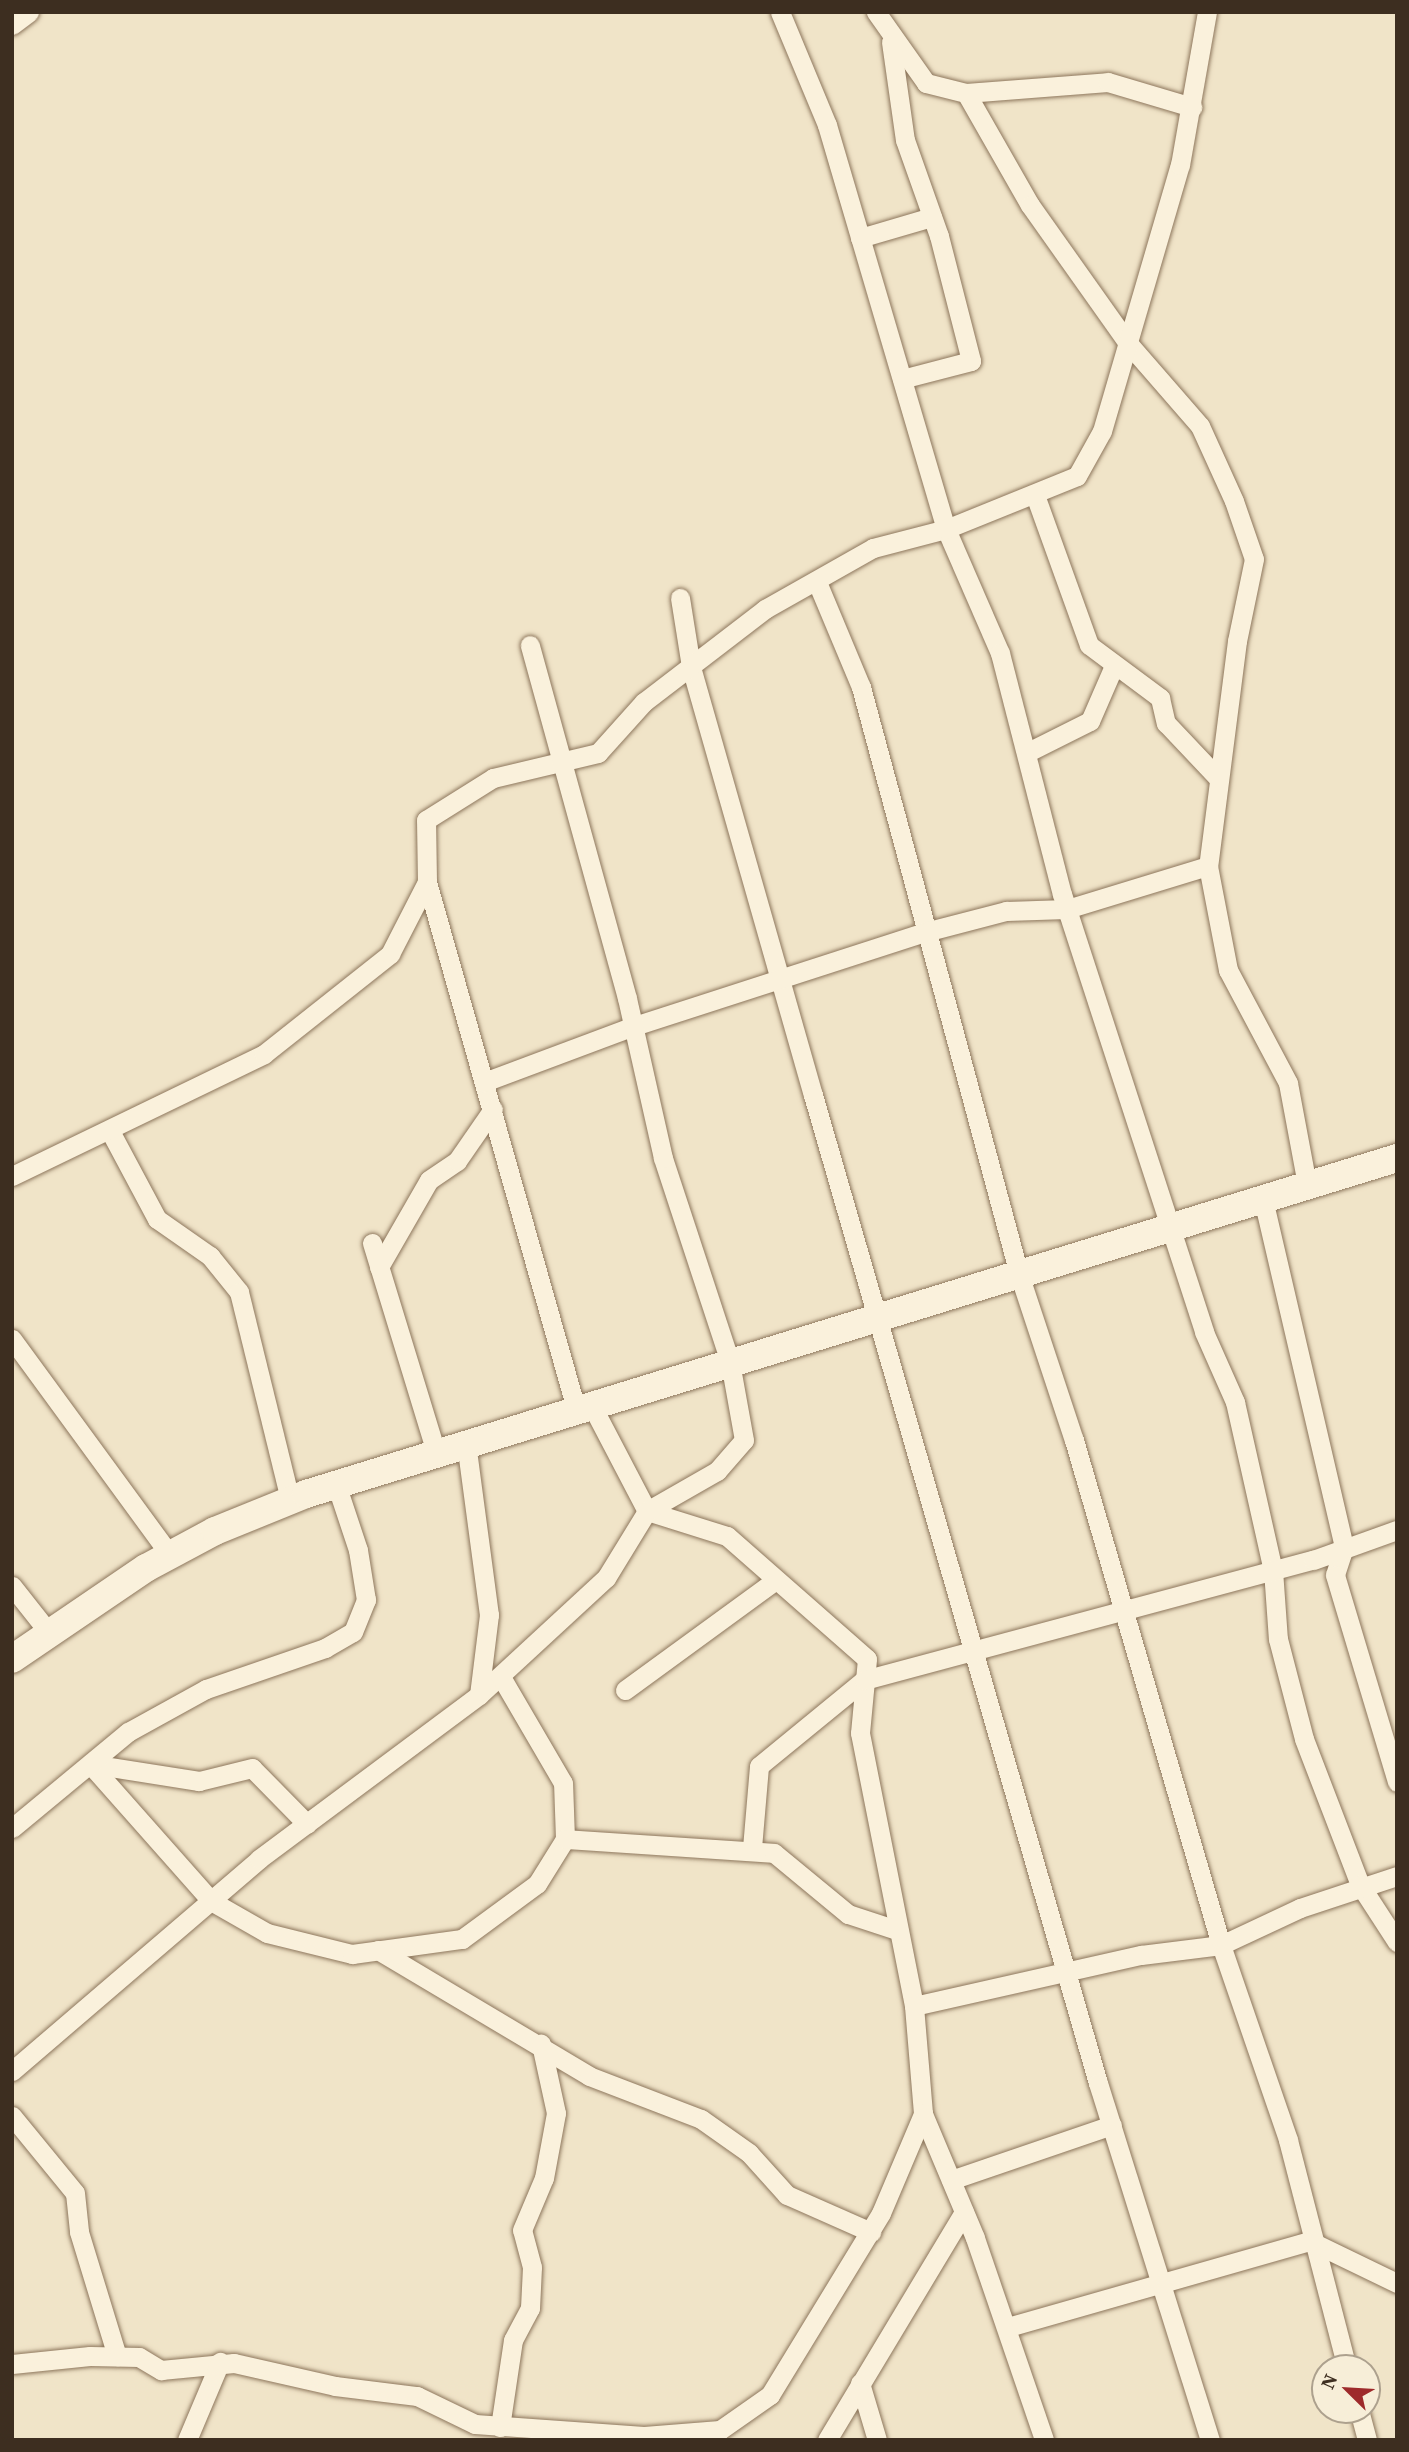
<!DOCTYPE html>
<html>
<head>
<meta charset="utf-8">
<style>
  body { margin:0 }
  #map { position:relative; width:1409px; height:2452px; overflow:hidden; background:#f0e4c8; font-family:"Source Serif 4",serif }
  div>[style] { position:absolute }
  .roads { filter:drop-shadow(0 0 2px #8d765c) drop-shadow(0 0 2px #8d765c) }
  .street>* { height:19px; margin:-9.5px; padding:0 9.5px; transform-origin:9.5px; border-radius:9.5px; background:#faf1dc }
  .secondary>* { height:28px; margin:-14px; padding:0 14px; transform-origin:14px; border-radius:14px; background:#faf1dc }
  span { translate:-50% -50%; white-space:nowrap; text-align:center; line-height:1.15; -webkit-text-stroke:6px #f7eed8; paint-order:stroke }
  .frame { position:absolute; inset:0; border:14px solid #3d2e20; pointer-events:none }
  .north { position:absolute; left:1311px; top:2354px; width:70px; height:70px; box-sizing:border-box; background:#f7eed8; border:2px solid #ada18e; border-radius:50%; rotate:294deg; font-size:19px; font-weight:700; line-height:28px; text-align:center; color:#3d2e20 }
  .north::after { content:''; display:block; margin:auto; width:24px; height:32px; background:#9e2a2b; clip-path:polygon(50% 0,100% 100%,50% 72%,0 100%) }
</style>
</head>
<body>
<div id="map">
  <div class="roads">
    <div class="street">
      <i style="left:780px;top:12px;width:122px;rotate:67.4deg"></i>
      <i style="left:827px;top:125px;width:421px;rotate:73.6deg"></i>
      <i style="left:946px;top:529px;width:135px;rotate:66.5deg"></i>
      <i style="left:1000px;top:653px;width:249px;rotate:75.6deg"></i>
      <i style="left:1062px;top:894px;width:460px;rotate:72deg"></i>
      <i style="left:1204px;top:1332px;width:77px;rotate:66.1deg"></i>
      <i style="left:1235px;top:1402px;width:172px;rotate:77.3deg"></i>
      <i style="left:1273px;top:1570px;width:69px;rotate:85.9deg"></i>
      <i style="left:1278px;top:1639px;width:103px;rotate:75.4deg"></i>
      <i style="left:1304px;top:1739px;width:156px;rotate:69deg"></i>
      <i style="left:1360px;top:1885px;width:68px;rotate:57deg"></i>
      <i style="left:876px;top:12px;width:87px;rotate:54.8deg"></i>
      <i style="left:926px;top:83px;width:41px;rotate:14deg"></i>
      <i style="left:966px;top:93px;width:129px;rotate:60.3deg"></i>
      <i style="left:1030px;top:205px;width:168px;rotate:54.7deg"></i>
      <i style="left:1127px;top:342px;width:111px;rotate:49deg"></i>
      <i style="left:1200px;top:426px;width:82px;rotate:65.6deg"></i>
      <i style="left:1234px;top:501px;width:61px;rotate:71deg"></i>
      <i style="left:1254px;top:559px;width:84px;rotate:101.7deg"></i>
      <i style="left:1237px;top:641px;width:227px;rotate:97.3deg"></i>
      <i style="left:1208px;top:866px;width:106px;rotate:79.1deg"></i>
      <i style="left:1228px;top:970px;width:128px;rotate:62deg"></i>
      <i style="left:1288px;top:1083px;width:104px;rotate:79.4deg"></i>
      <i style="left:12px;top:25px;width:21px;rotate:-37deg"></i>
      <i style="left:891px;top:42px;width:99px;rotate:81.9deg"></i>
      <i style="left:905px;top:140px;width:102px;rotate:70.5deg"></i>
      <i style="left:939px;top:236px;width:129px;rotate:75.6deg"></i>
      <i style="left:971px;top:361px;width:71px;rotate:165.4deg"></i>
      <i style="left:966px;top:93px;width:142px;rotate:-4.4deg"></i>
      <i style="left:1108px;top:82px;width:88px;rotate:16.6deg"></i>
      <i style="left:860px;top:238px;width:75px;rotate:-16.3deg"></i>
      <i style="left:1035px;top:495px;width:159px;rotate:70.2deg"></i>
      <i style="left:1089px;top:645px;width:89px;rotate:36.7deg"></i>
      <i style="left:1160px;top:698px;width:26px;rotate:77deg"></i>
      <i style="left:1166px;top:723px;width:76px;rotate:46.6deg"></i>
      <i style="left:817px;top:582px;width:114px;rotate:67.3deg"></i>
      <i style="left:861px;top:687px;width:608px;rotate:74.94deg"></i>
      <i style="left:1019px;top:1274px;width:175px;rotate:71.7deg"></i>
      <i style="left:1074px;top:1440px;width:526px;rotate:73.77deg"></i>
      <i style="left:1221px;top:1945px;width:206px;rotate:71deg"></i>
      <i style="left:1288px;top:2140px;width:236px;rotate:75.5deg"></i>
      <i style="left:680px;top:598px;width:70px;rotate:80.9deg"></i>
      <i style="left:691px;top:667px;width:445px;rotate:74.1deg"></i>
      <i style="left:813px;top:1095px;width:1028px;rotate:73.91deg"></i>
      <i style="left:1098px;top:2083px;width:374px;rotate:72.6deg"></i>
      <i style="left:1030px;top:751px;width:67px;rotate:-26.6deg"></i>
      <i style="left:1090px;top:721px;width:58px;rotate:-66.5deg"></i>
      <i style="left:427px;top:882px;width:548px;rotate:74.21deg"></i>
      <i style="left:484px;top:1082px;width:160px;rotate:-20.5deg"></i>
      <i style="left:634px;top:1026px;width:310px;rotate:-17.9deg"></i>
      <i style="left:929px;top:931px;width:80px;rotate:-14.6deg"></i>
      <i style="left:1006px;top:911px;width:61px;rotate:-1.9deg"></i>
      <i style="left:1067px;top:909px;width:147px;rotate:-17deg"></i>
      <i style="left:110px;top:1131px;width:100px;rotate:61.9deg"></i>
      <i style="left:157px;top:1219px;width:65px;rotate:34.9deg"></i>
      <i style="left:210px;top:1256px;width:46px;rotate:51.1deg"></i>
      <i style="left:239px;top:1292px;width:214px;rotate:76.2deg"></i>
      <i style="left:12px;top:1176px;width:280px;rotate:-25.8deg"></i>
      <i style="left:264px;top:1054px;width:161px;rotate:-38.4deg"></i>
      <i style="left:390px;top:954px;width:81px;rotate:-62.8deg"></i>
      <i style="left:427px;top:882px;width:62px;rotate:-90.9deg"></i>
      <i style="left:426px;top:820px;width:79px;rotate:-32.1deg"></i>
      <i style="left:493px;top:778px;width:108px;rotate:-13.4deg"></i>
      <i style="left:598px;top:753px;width:69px;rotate:-48deg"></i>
      <i style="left:644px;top:702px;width:153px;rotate:-37.5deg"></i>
      <i style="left:765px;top:609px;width:124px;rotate:-29.5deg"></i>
      <i style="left:873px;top:548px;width:75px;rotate:-14.6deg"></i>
      <i style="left:946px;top:529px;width:141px;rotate:-22deg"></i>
      <i style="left:1077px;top:476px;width:51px;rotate:-60.9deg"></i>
      <i style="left:1102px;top:431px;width:277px;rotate:-73.7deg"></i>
      <i style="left:1180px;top:165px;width:155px;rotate:-80deg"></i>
      <i style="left:1263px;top:1199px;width:357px;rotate:76.9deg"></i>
      <i style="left:1344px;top:1547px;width:29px;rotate:108deg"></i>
      <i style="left:1335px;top:1575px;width:216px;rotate:73.3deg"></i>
      <i style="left:372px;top:1243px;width:219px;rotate:73deg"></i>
      <i style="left:379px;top:1267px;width:100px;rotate:-60.1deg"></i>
      <i style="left:429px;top:1180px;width:34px;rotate:-34deg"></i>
      <i style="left:457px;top:1161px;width:63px;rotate:-55.3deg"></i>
      <i style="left:12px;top:1339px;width:268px;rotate:53.8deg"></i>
      <i style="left:591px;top:1404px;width:121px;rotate:62.4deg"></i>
      <i style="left:647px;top:1511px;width:84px;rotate:17.4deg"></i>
      <i style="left:727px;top:1536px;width:186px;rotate:41.3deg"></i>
      <i style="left:867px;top:1659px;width:74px;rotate:95.4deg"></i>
      <i style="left:860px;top:1733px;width:278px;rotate:78.8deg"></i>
      <i style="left:914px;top:2006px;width:108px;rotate:85.2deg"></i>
      <i style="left:923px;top:2114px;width:134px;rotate:67.2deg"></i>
      <i style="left:975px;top:2238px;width:213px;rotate:71.1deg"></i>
      <i style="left:12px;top:1586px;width:61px;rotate:51.6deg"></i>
      <i style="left:625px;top:1690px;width:183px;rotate:-36.1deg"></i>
      <i style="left:479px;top:1695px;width:173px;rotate:-42.7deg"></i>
      <i style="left:606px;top:1578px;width:79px;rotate:-58.5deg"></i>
      <i style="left:647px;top:1511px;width:81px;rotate:-29.7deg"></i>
      <i style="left:717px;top:1471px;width:41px;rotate:-48.9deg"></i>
      <i style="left:744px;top:1440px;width:79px;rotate:-100.2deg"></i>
      <i style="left:730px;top:1362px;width:215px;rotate:-108.2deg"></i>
      <i style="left:663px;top:1158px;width:164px;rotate:-102.7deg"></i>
      <i style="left:627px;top:998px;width:366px;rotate:-105.4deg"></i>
      <i style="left:307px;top:1824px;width:78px;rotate:-134.5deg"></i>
      <i style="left:252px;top:1768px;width:55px;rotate:166.2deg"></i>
      <i style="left:199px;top:1781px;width:110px;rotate:-171.1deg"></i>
      <i style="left:90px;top:1764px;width:183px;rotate:48.5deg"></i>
      <i style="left:211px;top:1901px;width:64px;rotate:29.7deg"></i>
      <i style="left:267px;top:1933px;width:88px;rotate:13.9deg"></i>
      <i style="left:352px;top:1954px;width:111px;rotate:-7.8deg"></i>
      <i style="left:462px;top:1939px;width:93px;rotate:-36.3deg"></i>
      <i style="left:537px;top:1884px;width:53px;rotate:-58.1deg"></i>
      <i style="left:565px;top:1839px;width:56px;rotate:-92deg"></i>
      <i style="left:563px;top:1783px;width:123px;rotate:-120.3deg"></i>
      <i style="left:12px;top:1828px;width:151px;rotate:-39.6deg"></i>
      <i style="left:128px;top:1732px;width:89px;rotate:-28.9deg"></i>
      <i style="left:206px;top:1689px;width:126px;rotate:-19deg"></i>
      <i style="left:325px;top:1648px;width:32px;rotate:-30deg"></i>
      <i style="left:353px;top:1632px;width:35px;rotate:-68deg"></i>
      <i style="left:366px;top:1600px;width:51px;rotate:-99.1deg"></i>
      <i style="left:358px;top:1550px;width:70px;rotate:-108.4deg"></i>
      <i style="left:565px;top:1839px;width:209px;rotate:3.8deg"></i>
      <i style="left:774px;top:1853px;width:96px;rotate:39.5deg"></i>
      <i style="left:848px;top:1914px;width:48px;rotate:18.1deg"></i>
      <i style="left:752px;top:1848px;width:82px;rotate:-85.1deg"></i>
      <i style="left:759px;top:1766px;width:136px;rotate:-39.3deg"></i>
      <i style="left:864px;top:1680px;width:465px;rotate:-15deg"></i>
      <i style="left:1313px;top:1560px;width:89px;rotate:-19.7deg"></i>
      <i style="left:378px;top:1950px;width:246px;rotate:30.8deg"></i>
      <i style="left:589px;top:2076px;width:120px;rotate:21deg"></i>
      <i style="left:701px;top:2119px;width:59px;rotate:35.3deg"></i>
      <i style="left:749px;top:2153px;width:57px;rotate:47.9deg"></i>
      <i style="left:787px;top:2195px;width:92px;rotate:23.8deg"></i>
      <i style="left:914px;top:2006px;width:233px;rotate:-12.7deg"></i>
      <i style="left:1141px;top:1955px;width:81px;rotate:-7.1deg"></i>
      <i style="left:1221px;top:1945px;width:87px;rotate:-25.1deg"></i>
      <i style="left:1300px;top:1908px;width:102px;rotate:-18.3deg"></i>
      <i style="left:12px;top:2071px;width:326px;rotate:-40.6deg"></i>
      <i style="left:259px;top:1859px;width:274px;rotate:-36.7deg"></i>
      <i style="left:479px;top:1695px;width:81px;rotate:-82.9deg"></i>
      <i style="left:489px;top:1615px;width:174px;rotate:-97.6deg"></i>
      <i style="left:12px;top:2116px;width:99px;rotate:50.7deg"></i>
      <i style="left:75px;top:2193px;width:39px;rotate:84deg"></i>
      <i style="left:79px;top:2232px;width:130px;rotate:73deg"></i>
      <i style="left:951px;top:2180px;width:170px;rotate:-18.9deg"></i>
      <i style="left:1008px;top:2327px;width:314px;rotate:-15.9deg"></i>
      <i style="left:1310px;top:2241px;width:97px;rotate:25.8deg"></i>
      <i style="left:12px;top:2364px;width:78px;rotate:-5.9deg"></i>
      <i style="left:90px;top:2356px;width:49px;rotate:1.2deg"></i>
      <i style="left:139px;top:2357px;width:26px;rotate:31deg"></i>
      <i style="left:161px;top:2370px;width:73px;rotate:-5.5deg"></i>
      <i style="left:234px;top:2363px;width:104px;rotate:12.8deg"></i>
      <i style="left:335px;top:2386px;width:83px;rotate:7deg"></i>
      <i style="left:417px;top:2396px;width:64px;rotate:25.8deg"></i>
      <i style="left:475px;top:2424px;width:169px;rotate:4.1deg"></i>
      <i style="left:644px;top:2436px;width:76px;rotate:-4.5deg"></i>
      <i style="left:720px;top:2430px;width:61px;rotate:-35deg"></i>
      <i style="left:770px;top:2395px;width:213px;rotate:-58.6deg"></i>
      <i style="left:881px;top:2213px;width:108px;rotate:-67deg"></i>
      <i style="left:860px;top:2383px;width:59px;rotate:73.4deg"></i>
      <i style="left:1359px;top:2410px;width:31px;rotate:75deg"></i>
      <i style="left:500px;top:2427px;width:88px;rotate:-81.5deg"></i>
      <i style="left:513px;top:2340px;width:36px;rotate:-62deg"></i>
      <i style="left:530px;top:2308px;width:41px;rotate:-87.2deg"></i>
      <i style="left:532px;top:2267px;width:38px;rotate:-105deg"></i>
      <i style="left:522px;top:2230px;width:56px;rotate:-67.1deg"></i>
      <i style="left:544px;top:2178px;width:66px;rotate:-79.5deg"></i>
      <i style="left:556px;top:2113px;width:71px;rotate:-102.3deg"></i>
      <i style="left:187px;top:2440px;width:85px;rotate:-67.1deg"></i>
      <i style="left:827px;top:2440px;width:266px;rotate:-59deg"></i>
    </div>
    <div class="secondary">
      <i style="left:12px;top:1659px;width:162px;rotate:-34.2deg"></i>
      <i style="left:146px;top:1568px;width:78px;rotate:-28.2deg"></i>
      <i style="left:215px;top:1531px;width:98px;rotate:-22.1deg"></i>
      <i style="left:306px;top:1494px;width:1142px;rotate:-17.12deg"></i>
    </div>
  </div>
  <div class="frame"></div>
  <div class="north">N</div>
</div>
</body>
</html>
